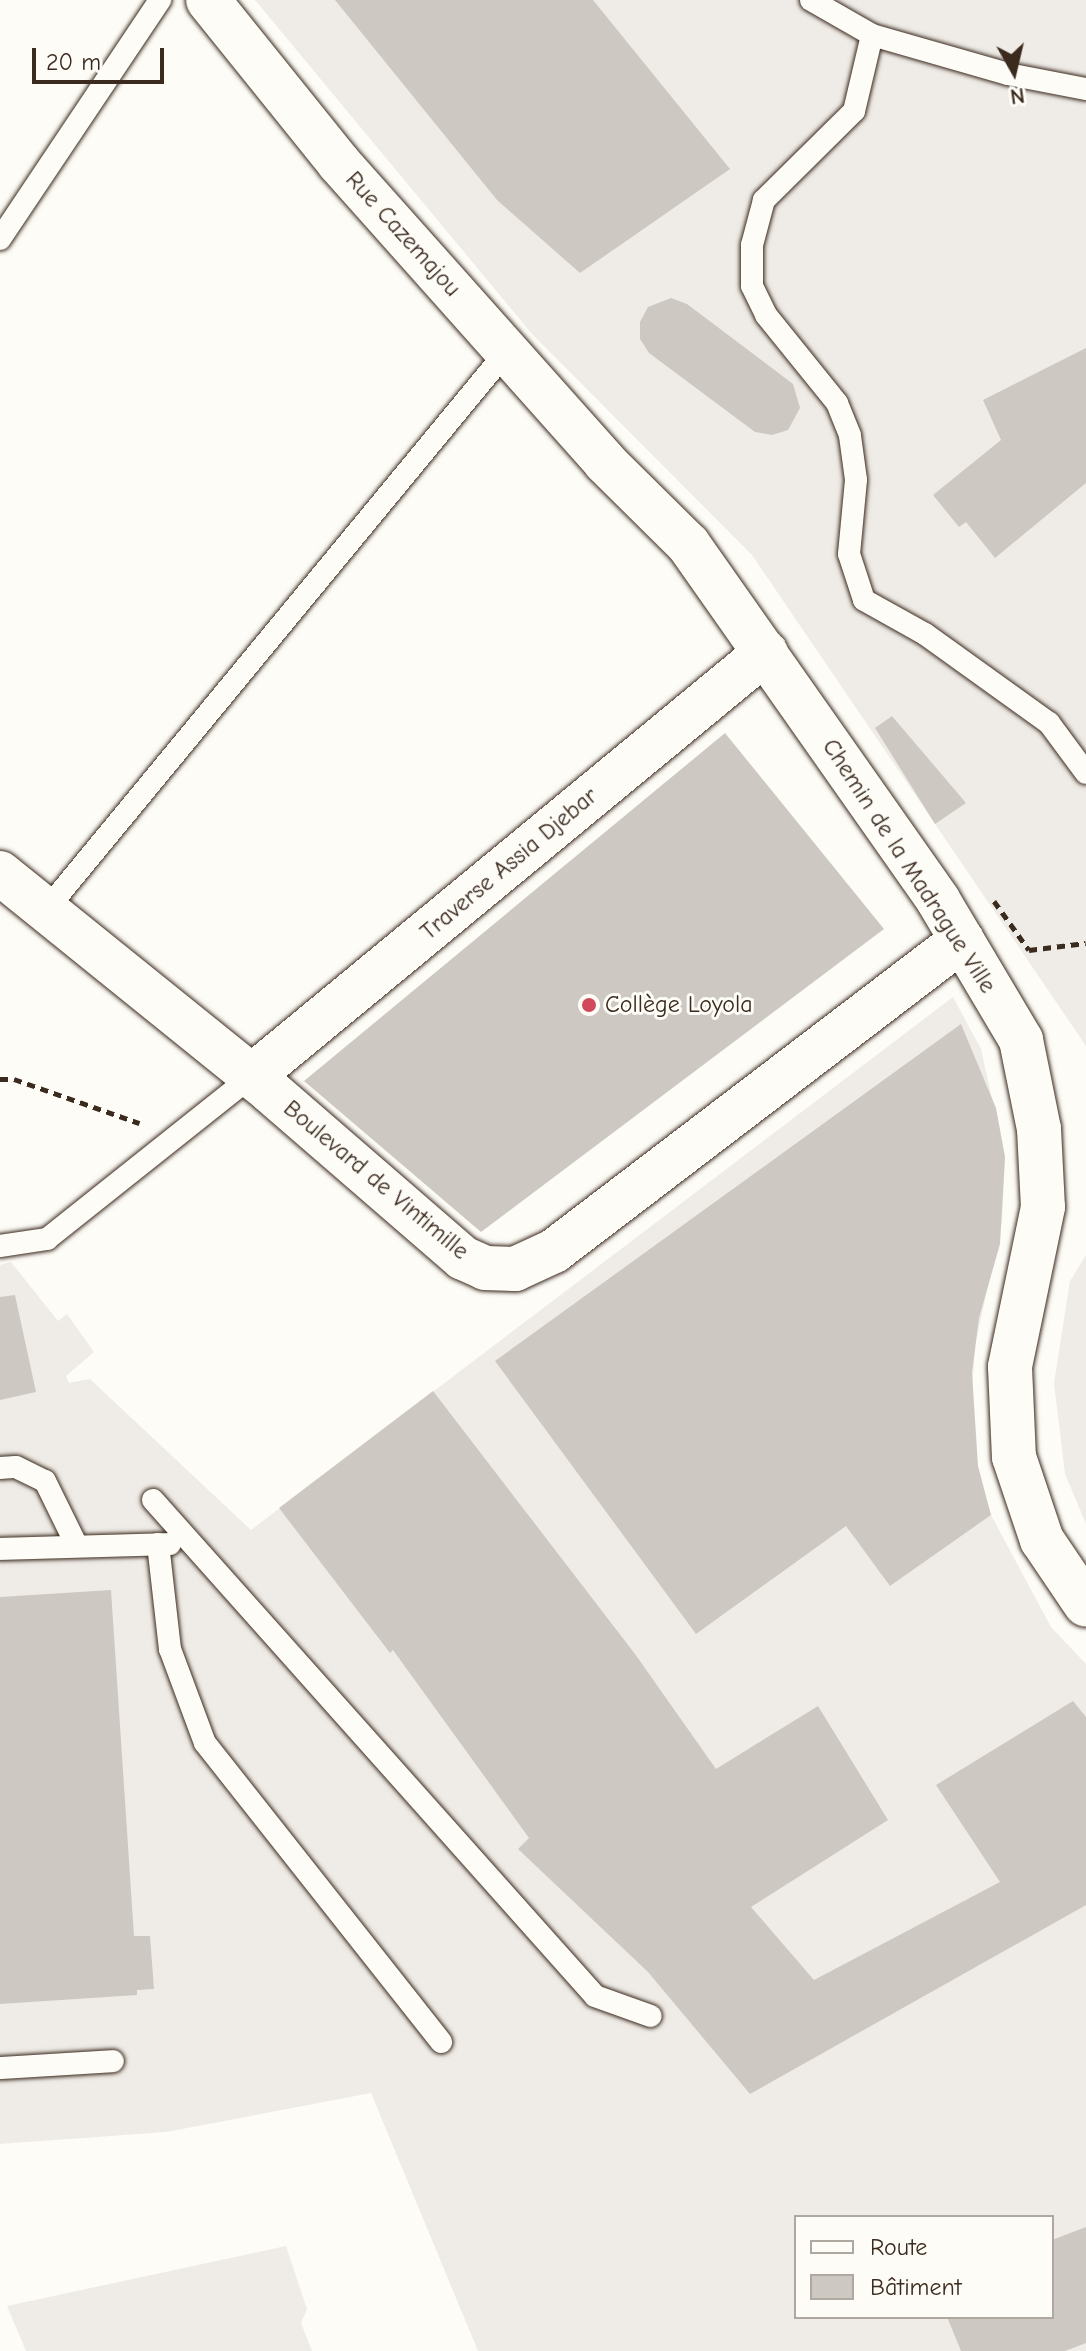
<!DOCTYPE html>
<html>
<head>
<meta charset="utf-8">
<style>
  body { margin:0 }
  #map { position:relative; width:1086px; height:2351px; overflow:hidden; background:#fdfcf7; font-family:"Comic Neue",sans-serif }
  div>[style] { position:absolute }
  .built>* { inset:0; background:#efece7 }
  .building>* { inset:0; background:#cdc8c2 }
  .path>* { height:5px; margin-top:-2.5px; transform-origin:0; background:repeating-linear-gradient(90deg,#3b2a1e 0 8px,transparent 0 14px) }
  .roads { filter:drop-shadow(0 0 2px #3b2a1e) drop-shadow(0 0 2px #3b2a1e) }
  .lane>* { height:22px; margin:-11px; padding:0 11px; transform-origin:11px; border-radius:11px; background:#fdfcf7 }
  .street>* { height:44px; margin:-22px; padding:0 22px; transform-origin:22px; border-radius:22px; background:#fdfcf7 }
  .secondary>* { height:44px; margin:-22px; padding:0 22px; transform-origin:22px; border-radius:22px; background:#fdfcf7 }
  .dots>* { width:22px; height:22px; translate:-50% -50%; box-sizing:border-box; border:4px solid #fdfcf7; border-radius:50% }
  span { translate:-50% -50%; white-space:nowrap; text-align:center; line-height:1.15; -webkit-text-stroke:6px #fdfcf7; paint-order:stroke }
  .street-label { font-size:24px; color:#3b2a1e }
  .poi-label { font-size:24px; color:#3b2a1e }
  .left { translate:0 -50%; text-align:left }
  .legend { position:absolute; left:794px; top:2215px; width:260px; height:104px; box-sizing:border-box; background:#fdfcf7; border:2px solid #afa8a0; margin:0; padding:10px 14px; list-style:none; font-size:24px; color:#3b2a1e }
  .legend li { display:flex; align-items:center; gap:16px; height:40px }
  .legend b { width:40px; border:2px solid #afa8a0 }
  .north { position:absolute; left:974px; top:32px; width:80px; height:80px; -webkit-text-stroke:6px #fdfcf7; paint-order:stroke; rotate:172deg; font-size:22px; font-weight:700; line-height:32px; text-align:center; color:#3b2a1e }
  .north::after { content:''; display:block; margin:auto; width:28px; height:36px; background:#3b2a1e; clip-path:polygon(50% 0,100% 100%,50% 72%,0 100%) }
  .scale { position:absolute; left:32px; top:48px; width:132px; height:36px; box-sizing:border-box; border:4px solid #3b2a1e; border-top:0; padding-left:10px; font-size:24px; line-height:28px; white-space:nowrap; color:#3b2a1e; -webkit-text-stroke:6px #fdfcf7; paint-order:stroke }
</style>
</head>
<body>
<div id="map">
  <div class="built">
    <i style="clip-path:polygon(255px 0,1086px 0,1086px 1046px,752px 555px,532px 334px)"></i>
    <i style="clip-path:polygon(evenodd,953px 997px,981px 1049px,1005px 1157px,1002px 1222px,975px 1346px,972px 1396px,978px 1469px,991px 1515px,1051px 1627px,1086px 1664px,1086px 2351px,478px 2351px,371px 2093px,166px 2132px,0 2144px,0 1265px,11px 1262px,58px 1321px,67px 1314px,94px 1352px,66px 1376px,69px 1383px,90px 1379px,251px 1530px,953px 997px,796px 2217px,1052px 2217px,1052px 2317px,796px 2317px,796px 2217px)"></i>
    <i style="clip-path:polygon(1086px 1255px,1086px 1524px,1065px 1474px,1054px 1383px,1070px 1281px)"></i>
    <i style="clip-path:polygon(286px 2246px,307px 2309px,301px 2323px,312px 2351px,26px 2351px,7px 2306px)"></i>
  </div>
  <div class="building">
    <i style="clip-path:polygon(335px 0,593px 0,730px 169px,580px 273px,497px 200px)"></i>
    <i style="clip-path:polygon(671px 298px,687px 304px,793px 384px,800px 408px,788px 430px,772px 435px,755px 432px,649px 353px,640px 339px,640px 322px,648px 307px)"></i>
    <i style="clip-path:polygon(1086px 348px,1086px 483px,995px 558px,966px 522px,959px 527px,933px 495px,1001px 440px,983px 400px)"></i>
    <i style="clip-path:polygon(892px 716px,966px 803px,935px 824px,875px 728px)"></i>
    <i style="clip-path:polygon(725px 733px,884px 929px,481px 1232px,304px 1081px)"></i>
    <i style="clip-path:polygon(961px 1024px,996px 1108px,1005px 1157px,1000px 1244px,979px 1318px,972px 1373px,978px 1466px,991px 1515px,890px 1586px,846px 1526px,696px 1634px,495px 1361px)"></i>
    <i style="clip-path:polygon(15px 1295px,36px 1392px,0 1400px,0 1297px)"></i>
    <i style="clip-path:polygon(433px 1391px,635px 1654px,716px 1769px,818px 1706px,888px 1820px,751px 1907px,814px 1980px,1000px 1882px,936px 1785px,1073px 1701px,1086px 1717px,1086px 1905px,750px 2094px,648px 1972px,518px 1849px,529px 1838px,393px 1650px,390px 1653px,279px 1508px)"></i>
    <i style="clip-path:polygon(111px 1590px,134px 1936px,150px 1936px,154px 1989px,137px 1990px,137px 1995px,0 2004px,0 1597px)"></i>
    <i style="clip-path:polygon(1086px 2227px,1086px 2343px,1065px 2351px,961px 2351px,947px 2317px,1052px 2317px,1052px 2240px)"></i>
  </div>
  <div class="path">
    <i style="left:994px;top:901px;width:60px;rotate:54.5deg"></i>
    <i style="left:1029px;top:950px;width:57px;rotate:-7deg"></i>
    <i style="left:0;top:1079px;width:14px"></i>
    <i style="left:14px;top:1079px;width:133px;rotate:19.4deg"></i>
  </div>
  <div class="roads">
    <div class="lane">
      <i style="left:811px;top:0;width:70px;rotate:29.8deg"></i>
      <i style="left:872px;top:35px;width:141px;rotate:16deg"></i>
      <i style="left:1008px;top:74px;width:79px;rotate:10.9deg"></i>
      <i style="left:872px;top:35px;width:78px;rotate:103.3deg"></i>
      <i style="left:854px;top:111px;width:127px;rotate:135.3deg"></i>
      <i style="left:764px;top:200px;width:47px;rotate:104.9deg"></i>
      <i style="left:752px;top:245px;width:41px;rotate:90deg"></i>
      <i style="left:752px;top:286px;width:32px;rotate:64deg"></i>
      <i style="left:766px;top:315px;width:113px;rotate:51.1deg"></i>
      <i style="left:837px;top:403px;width:35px;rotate:68deg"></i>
      <i style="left:850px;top:436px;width:44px;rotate:82.2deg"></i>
      <i style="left:856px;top:480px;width:74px;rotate:95.4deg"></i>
      <i style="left:849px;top:554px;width:48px;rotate:71.9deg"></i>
      <i style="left:864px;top:600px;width:70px;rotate:29.1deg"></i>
      <i style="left:925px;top:634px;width:153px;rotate:35.7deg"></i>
      <i style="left:1049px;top:723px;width:62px;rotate:53.5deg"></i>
      <i style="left:0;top:239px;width:288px;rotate:-56.2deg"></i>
      <i style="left:46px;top:910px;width:725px;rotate:-50.49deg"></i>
      <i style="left:0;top:1246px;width:48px;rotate:-8.5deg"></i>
      <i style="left:47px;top:1239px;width:262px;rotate:-38.5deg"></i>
      <i style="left:0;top:1468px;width:16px;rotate:-4deg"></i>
      <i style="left:16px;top:1467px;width:32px;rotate:26deg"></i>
      <i style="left:45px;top:1481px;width:70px;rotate:63.8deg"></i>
      <i style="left:153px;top:1500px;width:664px;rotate:48.29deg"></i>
      <i style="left:595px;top:1996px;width:59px;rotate:19.7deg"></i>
      <i style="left:158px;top:1544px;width:106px;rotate:83.5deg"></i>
      <i style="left:170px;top:1649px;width:100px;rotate:69.6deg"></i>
      <i style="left:205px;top:1743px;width:381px;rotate:51.7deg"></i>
      <i style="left:0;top:1549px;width:170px;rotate:-1.7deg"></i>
      <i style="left:0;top:2068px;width:113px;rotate:-3.5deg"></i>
    </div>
    <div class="street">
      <i style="left:0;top:873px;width:347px;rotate:38.9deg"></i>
      <i style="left:270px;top:1091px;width:255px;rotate:40.9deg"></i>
      <i style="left:463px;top:1258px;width:24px;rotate:24deg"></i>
      <i style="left:485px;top:1268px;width:30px;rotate:2deg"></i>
      <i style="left:515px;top:1269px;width:43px;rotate:-24.8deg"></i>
      <i style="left:554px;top:1251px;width:513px;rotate:-37.32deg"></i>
      <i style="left:252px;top:1076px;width:666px;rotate:-39.52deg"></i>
    </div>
    <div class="secondary">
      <i style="left:208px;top:0;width:209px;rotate:51.2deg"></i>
      <i style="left:339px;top:163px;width:400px;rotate:48.3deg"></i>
      <i style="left:605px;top:462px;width:117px;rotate:44.7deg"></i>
      <i style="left:688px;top:544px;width:435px;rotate:54.9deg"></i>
      <i style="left:938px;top:900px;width:163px;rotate:59.3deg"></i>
      <i style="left:1021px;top:1040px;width:91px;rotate:78.6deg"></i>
      <i style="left:1039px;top:1129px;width:78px;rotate:87.1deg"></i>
      <i style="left:1043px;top:1207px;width:163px;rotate:101.7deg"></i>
      <i style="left:1010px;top:1367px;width:90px;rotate:87.5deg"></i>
      <i style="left:1014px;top:1457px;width:88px;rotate:71.4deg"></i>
      <i style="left:1042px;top:1540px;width:78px;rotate:55.9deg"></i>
    </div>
  </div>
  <div class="dots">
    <i style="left:589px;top:1005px;background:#d1495b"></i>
  </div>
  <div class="street-label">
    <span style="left:403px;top:234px;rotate:48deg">Rue Cazemajou</span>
    <span style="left:509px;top:864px;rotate:-40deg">Traverse Assia Djebar</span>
    <span style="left:909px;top:866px;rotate:57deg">Chemin de la Madrague Ville</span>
    <span style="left:376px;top:1180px;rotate:40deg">Boulevard de Vintimille</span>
  </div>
  <div class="poi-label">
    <span class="left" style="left:605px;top:1005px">Collège Loyola</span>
  </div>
  <ul class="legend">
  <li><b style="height:10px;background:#fdfcf7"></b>Route</li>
  <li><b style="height:22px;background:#cdc8c2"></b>Bâtiment</li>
  </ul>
  <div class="north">N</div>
  <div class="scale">20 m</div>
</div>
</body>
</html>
